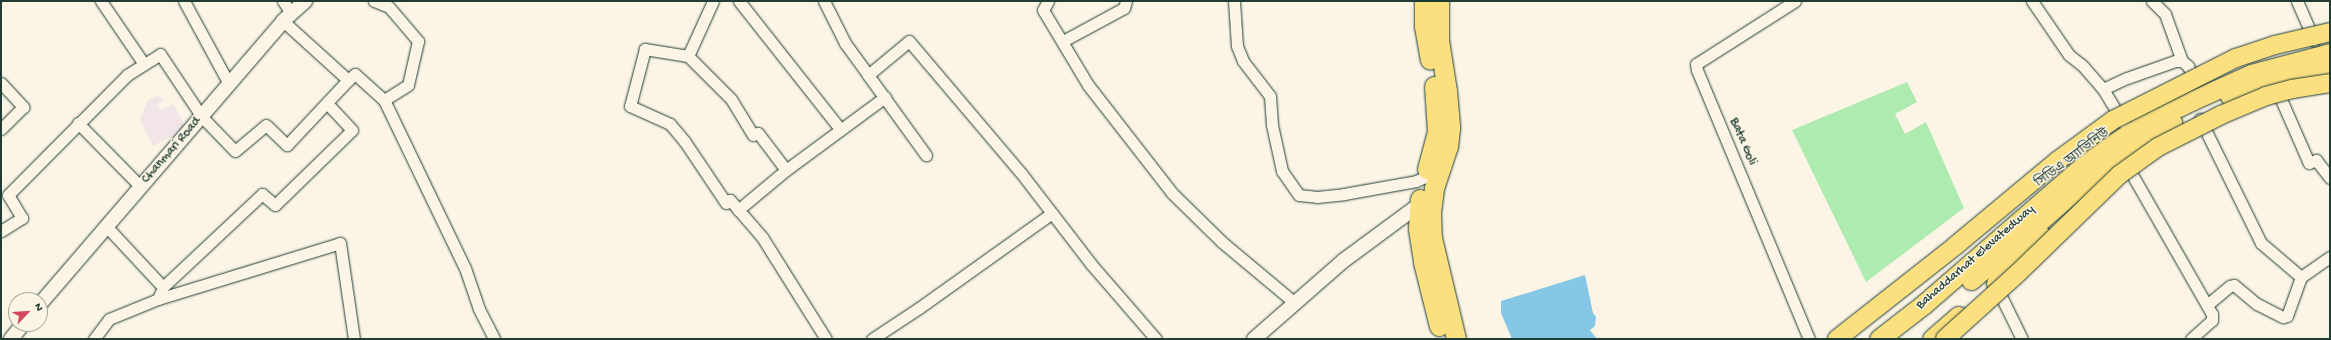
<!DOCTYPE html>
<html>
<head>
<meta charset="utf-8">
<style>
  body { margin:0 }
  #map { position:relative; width:2331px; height:340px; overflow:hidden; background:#fcf5e5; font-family:"Gochi Hand","Noto Sans Bengali",sans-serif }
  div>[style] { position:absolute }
  .built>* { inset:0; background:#f1e5e8 }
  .green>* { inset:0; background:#aeebb1 }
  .water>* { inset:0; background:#86c6e6 }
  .roads { filter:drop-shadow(0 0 1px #1f3d34) drop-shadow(0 0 1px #1f3d34) }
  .minor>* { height:11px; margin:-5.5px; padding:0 5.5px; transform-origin:5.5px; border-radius:5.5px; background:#fcf5e5 }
  .tertiary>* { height:14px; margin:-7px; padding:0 7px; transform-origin:7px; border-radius:7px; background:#fcf5e5 }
  .trunk>* { height:19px; margin:-9.5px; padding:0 9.5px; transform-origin:9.5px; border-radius:9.5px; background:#fce080 }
  .bridges { filter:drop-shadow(0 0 1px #1f3d34) drop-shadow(0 0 1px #1f3d34) }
  .primary-bridge>* { height:18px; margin:-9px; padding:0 9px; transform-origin:9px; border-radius:9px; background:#fce080 }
  span { translate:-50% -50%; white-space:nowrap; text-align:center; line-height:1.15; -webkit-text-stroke:3px #fcf5e5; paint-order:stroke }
  .street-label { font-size:13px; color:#1f3d34 }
  .frame { position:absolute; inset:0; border:2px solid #1f3d34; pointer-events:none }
  .north { position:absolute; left:8px; top:292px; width:40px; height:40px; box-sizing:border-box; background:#fcf5e5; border:1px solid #a4ab9e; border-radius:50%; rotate:65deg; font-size:11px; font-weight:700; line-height:16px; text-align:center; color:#1f3d34 }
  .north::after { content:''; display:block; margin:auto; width:14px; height:18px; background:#d1495b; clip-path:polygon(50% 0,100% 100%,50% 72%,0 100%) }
</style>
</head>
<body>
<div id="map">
  <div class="built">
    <i style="clip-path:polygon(159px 95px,163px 101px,157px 104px,160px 110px,174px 104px,186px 129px,153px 146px,140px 120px,147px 101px)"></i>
  </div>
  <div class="green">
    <i style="clip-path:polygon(1907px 82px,1917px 102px,1895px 114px,1905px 134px,1926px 122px,1964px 208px,1866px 282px,1792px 130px)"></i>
  </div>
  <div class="water">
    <i style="clip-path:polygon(1585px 275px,1593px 313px,1596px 317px,1595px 326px,1590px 330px,1597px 339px,1512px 339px,1501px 313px,1501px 301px)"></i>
  </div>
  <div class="roads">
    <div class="minor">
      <i style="left:101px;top:1px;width:76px;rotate:55.7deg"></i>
      <i style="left:184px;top:1px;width:94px;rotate:61.5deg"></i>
      <i style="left:283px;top:1px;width:14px;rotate:56deg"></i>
      <i style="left:374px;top:1px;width:16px;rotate:22deg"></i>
      <i style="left:389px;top:7px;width:45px;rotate:49.5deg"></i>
      <i style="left:418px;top:41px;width:45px;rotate:102.8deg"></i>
      <i style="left:408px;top:85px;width:28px;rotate:148deg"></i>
      <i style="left:713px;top:1px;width:60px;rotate:114.4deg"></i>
      <i style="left:688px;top:56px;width:61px;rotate:45deg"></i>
      <i style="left:731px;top:99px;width:42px;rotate:58.6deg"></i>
      <i style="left:753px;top:135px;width:5px;rotate:-22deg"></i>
      <i style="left:758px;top:133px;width:46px;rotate:52.9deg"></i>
      <i style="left:739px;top:1px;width:164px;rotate:51.7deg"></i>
      <i style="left:824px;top:1px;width:47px;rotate:63.4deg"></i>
      <i style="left:845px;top:43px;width:39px;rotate:54deg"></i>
      <i style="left:868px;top:75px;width:53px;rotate:-39.7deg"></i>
      <i style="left:909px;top:41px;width:173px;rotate:49.7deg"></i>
      <i style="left:1021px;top:173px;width:115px;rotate:52.4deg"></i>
      <i style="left:1091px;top:264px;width:99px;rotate:49.1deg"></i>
      <i style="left:1048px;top:1px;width:10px;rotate:119deg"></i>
      <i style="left:1043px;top:10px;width:87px;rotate:59deg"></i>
      <i style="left:1088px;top:85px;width:137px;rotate:52.1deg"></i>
      <i style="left:1172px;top:193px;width:70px;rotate:44.4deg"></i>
      <i style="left:1222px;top:242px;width:95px;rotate:39.9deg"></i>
      <i style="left:1234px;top:1px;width:45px;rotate:86.2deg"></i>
      <i style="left:1237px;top:46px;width:16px;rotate:68deg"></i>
      <i style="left:1243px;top:61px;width:44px;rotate:52.4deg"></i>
      <i style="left:1270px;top:96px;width:29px;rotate:86deg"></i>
      <i style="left:1272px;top:125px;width:47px;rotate:77.7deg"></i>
      <i style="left:1282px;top:171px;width:29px;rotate:55deg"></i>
      <i style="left:1299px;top:195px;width:18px;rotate:6deg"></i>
      <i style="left:1317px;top:197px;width:27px;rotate:-6deg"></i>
      <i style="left:1344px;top:194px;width:73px;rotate:-10.2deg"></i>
      <i style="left:1416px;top:181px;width:10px;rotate:-24deg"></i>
      <i style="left:1795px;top:1px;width:117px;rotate:147.5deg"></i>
      <i style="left:1696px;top:64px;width:6px;rotate:81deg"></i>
      <i style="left:1697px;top:70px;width:291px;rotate:67.4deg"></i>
      <i style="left:2032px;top:1px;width:65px;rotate:55.6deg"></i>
      <i style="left:2069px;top:55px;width:16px;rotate:38deg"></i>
      <i style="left:2082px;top:65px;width:32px;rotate:49deg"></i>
      <i style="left:2103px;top:89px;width:26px;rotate:-25deg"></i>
      <i style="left:2127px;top:78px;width:51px;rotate:-19.5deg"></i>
      <i style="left:2175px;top:61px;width:7px"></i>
      <i style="left:2182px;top:61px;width:8px;rotate:40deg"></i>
      <i style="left:2188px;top:66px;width:17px;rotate:66deg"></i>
      <i style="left:2152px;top:1px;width:18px;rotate:45deg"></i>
      <i style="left:2165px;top:14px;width:50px;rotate:70.1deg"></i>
      <i style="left:2297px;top:1px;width:43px;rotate:66.4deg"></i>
      <i style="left:283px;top:21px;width:88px;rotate:42.2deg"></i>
      <i style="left:348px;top:80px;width:9px;rotate:-41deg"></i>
      <i style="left:355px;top:74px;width:39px;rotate:42deg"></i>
      <i style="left:384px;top:100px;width:187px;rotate:64.3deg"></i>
      <i style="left:465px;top:268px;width:43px;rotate:71.1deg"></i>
      <i style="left:479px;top:309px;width:34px;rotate:63deg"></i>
      <i style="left:1063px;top:41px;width:69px;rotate:-28.4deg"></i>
      <i style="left:1124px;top:8px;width:7px;rotate:-74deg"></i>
      <i style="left:688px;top:56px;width:44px;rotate:-170.8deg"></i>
      <i style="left:645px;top:49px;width:59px;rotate:104.7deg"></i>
      <i style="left:630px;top:106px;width:44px;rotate:24.2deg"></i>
      <i style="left:670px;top:124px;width:23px;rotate:50deg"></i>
      <i style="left:685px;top:142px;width:73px;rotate:56.1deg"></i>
      <i style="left:726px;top:203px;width:5px;rotate:-37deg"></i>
      <i style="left:730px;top:200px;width:49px;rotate:49.1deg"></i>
      <i style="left:762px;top:237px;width:120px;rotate:57.9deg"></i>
      <i style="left:868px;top:75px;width:99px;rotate:54.1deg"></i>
      <i style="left:1px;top:83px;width:33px;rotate:47deg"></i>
      <i style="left:23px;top:107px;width:31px;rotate:135deg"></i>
      <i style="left:2276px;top:88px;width:80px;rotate:66.3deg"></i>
      <i style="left:2308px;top:161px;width:2px;rotate:63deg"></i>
      <i style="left:2309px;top:163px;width:8px;rotate:-23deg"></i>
      <i style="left:2316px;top:160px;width:23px;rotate:52deg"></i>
      <i style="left:2103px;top:89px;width:39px;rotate:59deg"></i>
      <i style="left:2200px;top:119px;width:138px;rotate:63.8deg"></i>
      <i style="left:2261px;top:243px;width:52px;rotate:40.4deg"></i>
      <i style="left:78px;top:123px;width:90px;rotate:45.5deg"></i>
      <i style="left:2126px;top:164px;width:173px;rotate:60.2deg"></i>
      <i style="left:2212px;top:314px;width:6px;rotate:90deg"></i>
      <i style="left:2212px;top:320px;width:28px;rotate:138deg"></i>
      <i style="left:738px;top:210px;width:62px;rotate:-39.8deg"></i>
      <i style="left:786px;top:170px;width:123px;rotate:-36.4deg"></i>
      <i style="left:107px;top:227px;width:82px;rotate:47deg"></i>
      <i style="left:163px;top:287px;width:136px;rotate:-43.2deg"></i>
      <i style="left:262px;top:194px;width:17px;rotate:40deg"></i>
      <i style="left:275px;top:205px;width:107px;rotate:-44.2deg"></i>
      <i style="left:352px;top:130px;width:37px;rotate:-133deg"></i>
      <i style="left:1px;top:231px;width:25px;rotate:-32deg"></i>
      <i style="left:22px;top:218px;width:27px;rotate:-121deg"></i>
      <i style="left:8px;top:195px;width:169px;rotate:-45.2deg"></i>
      <i style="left:127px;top:75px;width:39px;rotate:-32deg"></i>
      <i style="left:160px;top:54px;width:76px;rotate:56.3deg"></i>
      <i style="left:202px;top:117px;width:47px;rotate:45.9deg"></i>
      <i style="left:235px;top:151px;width:40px;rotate:-40deg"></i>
      <i style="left:266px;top:125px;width:29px;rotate:44deg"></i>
      <i style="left:287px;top:145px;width:89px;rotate:-46.8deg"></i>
      <i style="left:1996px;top:286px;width:59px;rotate:63.9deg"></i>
      <i style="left:158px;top:299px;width:190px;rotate:-17.1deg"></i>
      <i style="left:340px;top:243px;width:97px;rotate:81.7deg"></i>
      <i style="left:2207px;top:305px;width:30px;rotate:-40deg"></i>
      <i style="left:2230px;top:286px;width:4px;rotate:-14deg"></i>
      <i style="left:2234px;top:285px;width:30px;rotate:40deg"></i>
      <i style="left:2257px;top:304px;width:29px;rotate:27deg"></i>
      <i style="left:2283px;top:317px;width:4px;rotate:-14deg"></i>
      <i style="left:2287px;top:316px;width:41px;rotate:-70.3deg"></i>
      <i style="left:2301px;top:277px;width:35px;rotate:-35deg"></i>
      <i style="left:94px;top:339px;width:25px;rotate:-53deg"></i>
      <i style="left:109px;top:319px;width:53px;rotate:-22.2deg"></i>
      <i style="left:158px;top:299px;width:8px;rotate:-67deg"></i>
      <i style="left:872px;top:339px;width:56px;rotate:-33.4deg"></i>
      <i style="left:919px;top:308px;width:163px;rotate:-35.5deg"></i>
    </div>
    <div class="tertiary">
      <i style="left:40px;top:304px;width:373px;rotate:-49.3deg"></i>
      <i style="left:283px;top:21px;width:30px;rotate:-42deg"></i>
      <i style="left:11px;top:339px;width:19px;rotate:-51deg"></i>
      <i style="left:1254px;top:339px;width:118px;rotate:-41.2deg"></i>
      <i style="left:1343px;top:261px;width:94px;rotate:-36.4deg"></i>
    </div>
    <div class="trunk">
      <i style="left:1424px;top:1px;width:25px;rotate:90deg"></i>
      <i style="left:1424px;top:26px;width:34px;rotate:80deg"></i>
      <i style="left:1439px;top:1px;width:39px;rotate:90deg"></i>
      <i style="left:1439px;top:40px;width:52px;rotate:81.1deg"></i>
      <i style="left:1447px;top:91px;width:37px;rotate:85deg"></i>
      <i style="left:1450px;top:128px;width:18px;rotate:96deg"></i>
      <i style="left:1448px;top:146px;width:44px;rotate:108.4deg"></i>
      <i style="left:1434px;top:188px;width:25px;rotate:97deg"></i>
      <i style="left:1431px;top:213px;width:25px;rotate:88deg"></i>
      <i style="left:1432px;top:238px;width:104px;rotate:76.6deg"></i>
      <i style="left:2279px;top:84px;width:53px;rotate:-14.3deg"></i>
      <i style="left:2230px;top:96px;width:59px;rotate:-17.8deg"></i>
      <i style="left:1427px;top:169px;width:39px;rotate:-75deg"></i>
      <i style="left:1437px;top:131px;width:45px;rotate:-93.8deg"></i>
      <i style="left:1420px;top:199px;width:30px;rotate:94deg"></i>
      <i style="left:1418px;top:229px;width:33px;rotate:81deg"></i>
      <i style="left:1423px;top:262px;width:66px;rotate:76deg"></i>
      <i style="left:1971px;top:280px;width:165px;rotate:-40.6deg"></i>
      <i style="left:2096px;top:173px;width:57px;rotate:-35.1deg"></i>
      <i style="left:2143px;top:140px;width:34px;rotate:-30deg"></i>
      <i style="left:1996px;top:283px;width:66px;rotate:-44.4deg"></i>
      <i style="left:1879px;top:339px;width:57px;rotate:-37.9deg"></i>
      <i style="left:1924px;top:304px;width:225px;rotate:-41deg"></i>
      <i style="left:2094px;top:156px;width:57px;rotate:-32.9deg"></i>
      <i style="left:2142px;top:125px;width:57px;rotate:-26.1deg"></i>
      <i style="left:2193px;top:100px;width:64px;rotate:-24.1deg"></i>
      <i style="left:2251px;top:74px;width:82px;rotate:-14.9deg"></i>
      <i style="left:1932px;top:339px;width:35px;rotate:-41deg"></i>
    </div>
  </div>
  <div class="bridges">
    <div class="primary-bridge">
      <i style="left:1837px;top:339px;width:150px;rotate:-38.2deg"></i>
      <i style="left:1955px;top:246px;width:133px;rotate:-39.8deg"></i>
      <i style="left:2057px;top:161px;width:69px;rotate:-36.2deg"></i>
      <i style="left:2113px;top:120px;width:138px;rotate:-26.8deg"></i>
      <i style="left:2236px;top:58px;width:41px;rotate:-18.4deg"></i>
      <i style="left:2275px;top:45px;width:57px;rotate:-13.3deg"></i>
      <i style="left:1945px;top:339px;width:98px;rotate:-42.1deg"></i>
      <i style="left:2018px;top:273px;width:141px;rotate:-44.1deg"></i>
      <i style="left:2119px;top:175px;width:48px;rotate:-35.7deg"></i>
      <i style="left:2158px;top:147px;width:71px;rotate:-26.9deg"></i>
      <i style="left:2221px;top:115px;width:49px;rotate:-22.9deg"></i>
      <i style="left:2266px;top:96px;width:27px;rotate:-15deg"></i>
      <i style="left:2292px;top:89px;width:38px;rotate:-9deg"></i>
    </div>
  </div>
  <div class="street-label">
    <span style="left:1742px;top:142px;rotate:67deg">Bata Goli</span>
    <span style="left:172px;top:151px;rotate:-49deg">Chanmari Road</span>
    <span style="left:2073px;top:159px;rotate:-37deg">সিডিএ অ্যাভিনিউ</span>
    <span style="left:1976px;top:258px;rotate:-41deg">Bahaddarhat Elevatedway</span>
  </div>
  <div class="frame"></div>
  <div class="north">N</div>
</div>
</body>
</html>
